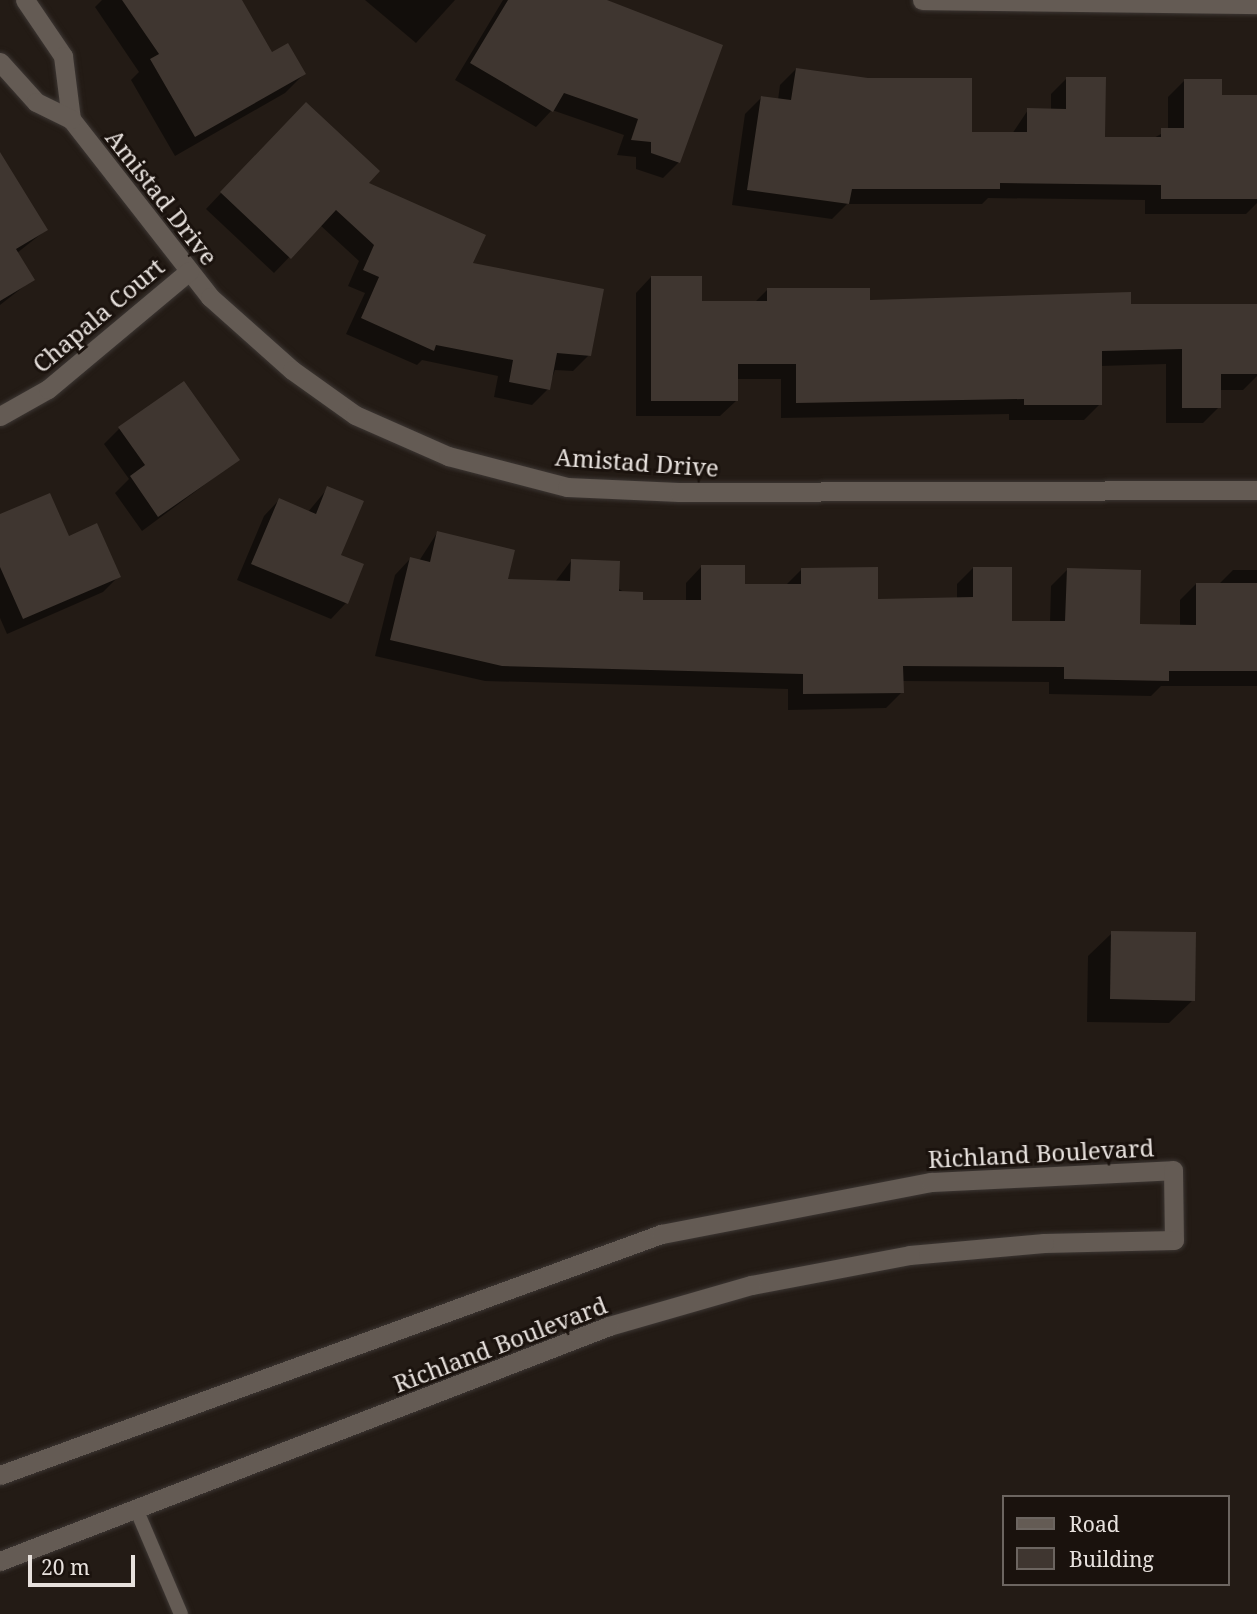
<!DOCTYPE html>
<html>
<head>
<meta charset="utf-8">
<style>
  body { margin:0 }
  #map { position:relative; width:1257px; height:1614px; overflow:hidden; background:#231b15; font-family:"Noto Serif",serif }
  div>[style] { position:absolute }
  .shadow>* { inset:0; background:#0007 }
  .building>* { inset:0; background:#3f3630 }
  .roads { filter:drop-shadow(0 0 2px #3c3633) drop-shadow(0 0 2px #3c3633) }
  .service>* { height:14px; margin:-7px; padding:0 7px; transform-origin:7px; border-radius:7px; background:#645b54 }
  .minor>* { height:19px; margin:-9.5px; padding:0 9.5px; transform-origin:9.5px; border-radius:9.5px; background:#645b54 }
  span { translate:-50% -50%; white-space:nowrap; text-align:center; line-height:1.15; -webkit-text-stroke:6px #1a120d; paint-order:stroke }
  .street-label { font-size:24px; color:#e7e1dd }
  .legend { position:absolute; left:1002px; top:1495px; width:228px; height:91px; box-sizing:border-box; background:#1a120d; border:2px solid #6c6560; margin:0; padding:9px 12px; list-style:none; font-size:21px; color:#e7e1dd }
  .legend li { display:flex; align-items:center; gap:14px; height:35px }
  .legend b { width:35px; border:2px solid #6c6560 }
  .scale { position:absolute; left:28px; top:1555px; width:107px; height:32px; box-sizing:border-box; border:4px solid #e7e1dd; border-top:0; padding-left:9px; font-size:21px; line-height:24px; white-space:nowrap; color:#e7e1dd; -webkit-text-stroke:5px #1a120d; paint-order:stroke }
</style>
</head>
<body>
<div id="map">
  <div class="shadow">
    <i style="clip-path:polygon(102px 0,240px 0,271px 55px,304px 74px,285px 93px,175px 156px,131px 80px,139px 72px,95px 7px)"></i>
    <i style="clip-path:polygon(365px 0,455px 0,416px 43px)"></i>
    <i style="clip-path:polygon(503px 0,604px 0,679px 162px,663px 178px,636px 169px,636px 157px,617px 155px,624px 135px,552px 110px,536px 127px,455px 80px)"></i>
    <i style="clip-path:polygon(796px 69px,970px 134px,1012px 134px,1028px 110px,1051px 110px,1051px 94px,1067px 78px,1103px 139px,1152px 139px,1168px 130px,1168px 97px,1184px 81px,1220px 97px,1257px 97px,1257px 203px,1246px 214px,1145px 214px,1145px 200px,988px 198px,982px 204px,847px 204px,832px 219px,732px 205px,745px 114px,761px 98px,778px 100px,780px 85px)"></i>
    <i style="clip-path:polygon(290px 120px,366px 183px,589px 355px,573px 371px,555px 370px,548px 389px,532px 405px,494px 397px,498px 376px,422px 360px,417px 365px,346px 334px,365px 293px,348px 286px,359px 261px,320px 225px,274px 273px,206px 209px)"></i>
    <i style="clip-path:polygon(0 156px,46px 230px,17px 253px,32px 280px,0 305px)"></i>
    <i style="clip-path:polygon(651px 277px,700px 303px,754px 303px,767px 290px,868px 302px,1257px 305px,1257px 376px,1243px 390px,1219px 390px,1219px 407px,1203px 423px,1166px 423px,1166px 364px,1100px 366px,1100px 404px,1084px 420px,1009px 420px,1009px 414px,781px 418px,781px 379px,736px 379px,736px 401px,720px 416px,636px 416px,636px 293px)"></i>
    <i style="clip-path:polygon(120px 428px,238px 460px,142px 531px,115px 493px,129px 479px,104px 444px)"></i>
    <i style="clip-path:polygon(328px 488px,346px 603px,331px 619px,237px 580px,264px 516px,279px 500px,308px 512px)"></i>
    <i style="clip-path:polygon(0 516px,68px 538px,119px 576px,103px 592px,7px 634px,0 618px)"></i>
    <i style="clip-path:polygon(437px 533px,506px 580px,555px 582px,571px 561px,641px 602px,686px 602px,686px 583px,701px 567px,743px 586px,785px 586px,802px 569px,876px 600px,957px 599px,957px 584px,973px 568px,1010px 622px,1050px 622px,1051px 586px,1067px 570px,1138px 625px,1180px 626px,1180px 600px,1196px 584px,1219px 584px,1233px 570px,1257px 570px,1257px 686px,1161px 686px,1151px 696px,1049px 694px,1049px 682px,902px 681px,902px 692px,886px 708px,788px 710px,788px 689px,485px 681px,375px 656px,395px 575px,410px 559px,419px 561px)"></i>
    <i style="clip-path:polygon(1112px 933px,1193px 1000px,1169px 1023px,1087px 1022px,1088px 956px)"></i>
  </div>
  <div class="building">
    <i style="clip-path:polygon(122px 0,242px 0,272px 52px,288px 43px,306px 74px,195px 137px,150px 59px,159px 54px)"></i>
    <i style="clip-path:polygon(508px 0,607px 0,723px 45px,680px 163px,651px 153px,651px 142px,631px 140px,638px 119px,564px 93px,553px 112px,470px 63px)"></i>
    <i style="clip-path:polygon(796px 68px,868px 78px,972px 78px,972px 132px,1027px 132px,1027px 108px,1066px 109px,1066px 77px,1106px 77px,1105px 137px,1161px 137px,1161px 128px,1184px 128px,1184px 79px,1222px 79px,1222px 95px,1257px 95px,1257px 199px,1161px 199px,1161px 185px,1000px 183px,1000px 189px,852px 189px,849px 204px,747px 190px,761px 96px,791px 100px)"></i>
    <i style="clip-path:polygon(306px 102px,380px 171px,369px 183px,486px 235px,473px 263px,604px 289px,591px 356px,557px 353px,550px 390px,509px 382px,513px 360px,436px 345px,434px 351px,361px 318px,379px 277px,363px 270px,374px 245px,336px 210px,291px 259px,220px 192px)"></i>
    <i style="clip-path:polygon(0 152px,48px 230px,16px 249px,35px 280px,0 301px)"></i>
    <i style="clip-path:polygon(651px 276px,702px 276px,702px 301px,767px 301px,767px 288px,870px 288px,870px 300px,1131px 292px,1131px 304px,1257px 304px,1257px 374px,1221px 374px,1221px 408px,1182px 408px,1182px 349px,1102px 351px,1102px 405px,1024px 405px,1024px 399px,796px 403px,796px 364px,738px 364px,738px 401px,651px 401px)"></i>
    <i style="clip-path:polygon(184px 381px,240px 460px,158px 517px,130px 476px,145px 465px,118px 427px)"></i>
    <i style="clip-path:polygon(327px 486px,364px 501px,341px 555px,364px 564px,348px 604px,251px 564px,279px 498px,316px 514px)"></i>
    <i style="clip-path:polygon(50px 493px,69px 536px,97px 523px,121px 577px,23px 619px,0 567px,0 514px)"></i>
    <i style="clip-path:polygon(437px 531px,515px 550px,508px 579px,570px 581px,571px 559px,620px 561px,619px 591px,643px 592px,643px 600px,701px 600px,701px 565px,745px 565px,745px 584px,801px 584px,801px 568px,878px 567px,878px 599px,973px 597px,973px 567px,1012px 567px,1012px 621px,1065px 621px,1067px 568px,1141px 570px,1140px 624px,1196px 625px,1196px 583px,1257px 583px,1257px 671px,1169px 671px,1169px 681px,1064px 679px,1064px 667px,903px 666px,904px 693px,803px 694px,803px 674px,502px 666px,390px 640px,410px 557px,430px 562px)"></i>
    <i style="clip-path:polygon(1111px 931px,1196px 932px,1195px 1001px,1110px 999px)"></i>
  </div>
  <div class="roads">
    <div class="service">
      <i style="left:137px;top:1511px;width:112px;rotate:66.9deg"></i>
    </div>
    <div class="minor">
      <i style="left:25px;top:0;width:68px;rotate:55.8deg"></i>
      <i style="left:63px;top:56px;width:64px;rotate:82.8deg"></i>
      <i style="left:71px;top:119px;width:226px;rotate:52deg"></i>
      <i style="left:210px;top:297px;width:110px;rotate:41.7deg"></i>
      <i style="left:292px;top:370px;width:77px;rotate:35.5deg"></i>
      <i style="left:355px;top:415px;width:102px;rotate:23.8deg"></i>
      <i style="left:448px;top:456px;width:123px;rotate:14.6deg"></i>
      <i style="left:567px;top:487px;width:112px;rotate:2.6deg"></i>
      <i style="left:679px;top:492px;width:578px;rotate:-0.2deg"></i>
      <i style="left:922px;top:0;width:335px;rotate:0.7deg"></i>
      <i style="left:0;top:62px;width:54px;rotate:48deg"></i>
      <i style="left:36px;top:102px;width:39px;rotate:26deg"></i>
      <i style="left:0;top:416px;width:55px;rotate:-29.4deg"></i>
      <i style="left:48px;top:389px;width:184px;rotate:-39.9deg"></i>
      <i style="left:0;top:1475px;width:704px;rotate:-20.03deg"></i>
      <i style="left:661px;top:1234px;width:275px;rotate:-10.9deg"></i>
      <i style="left:931px;top:1182px;width:242px;rotate:-2.8deg"></i>
      <i style="left:1173px;top:1170px;width:70px;rotate:89.2deg"></i>
      <i style="left:1174px;top:1240px;width:130px;rotate:178.7deg"></i>
      <i style="left:1044px;top:1243px;width:135px;rotate:174.9deg"></i>
      <i style="left:910px;top:1255px;width:162px;rotate:169.3deg"></i>
      <i style="left:751px;top:1285px;width:148px;rotate:163.9deg"></i>
      <i style="left:609px;top:1326px;width:653px;rotate:158.9deg"></i>
    </div>
  </div>
  <div class="street-label">
    <span style="left:162px;top:197px;rotate:52deg">Amistad Drive</span>
    <span style="left:98px;top:315px;rotate:-40deg">Chapala Court</span>
    <span style="left:637px;top:462px;rotate:4deg">Amistad Drive</span>
    <span style="left:1041px;top:1153px;rotate:-3deg">Richland Boulevard</span>
    <span style="left:500px;top:1344px;rotate:-21deg">Richland Boulevard</span>
  </div>
  <ul class="legend">
  <li><b style="height:9px;background:#645b54"></b>Road</li>
  <li><b style="height:19px;background:#3f3630"></b>Building</li>
  </ul>
  <div class="scale">20 m</div>
</div>
</body>
</html>
